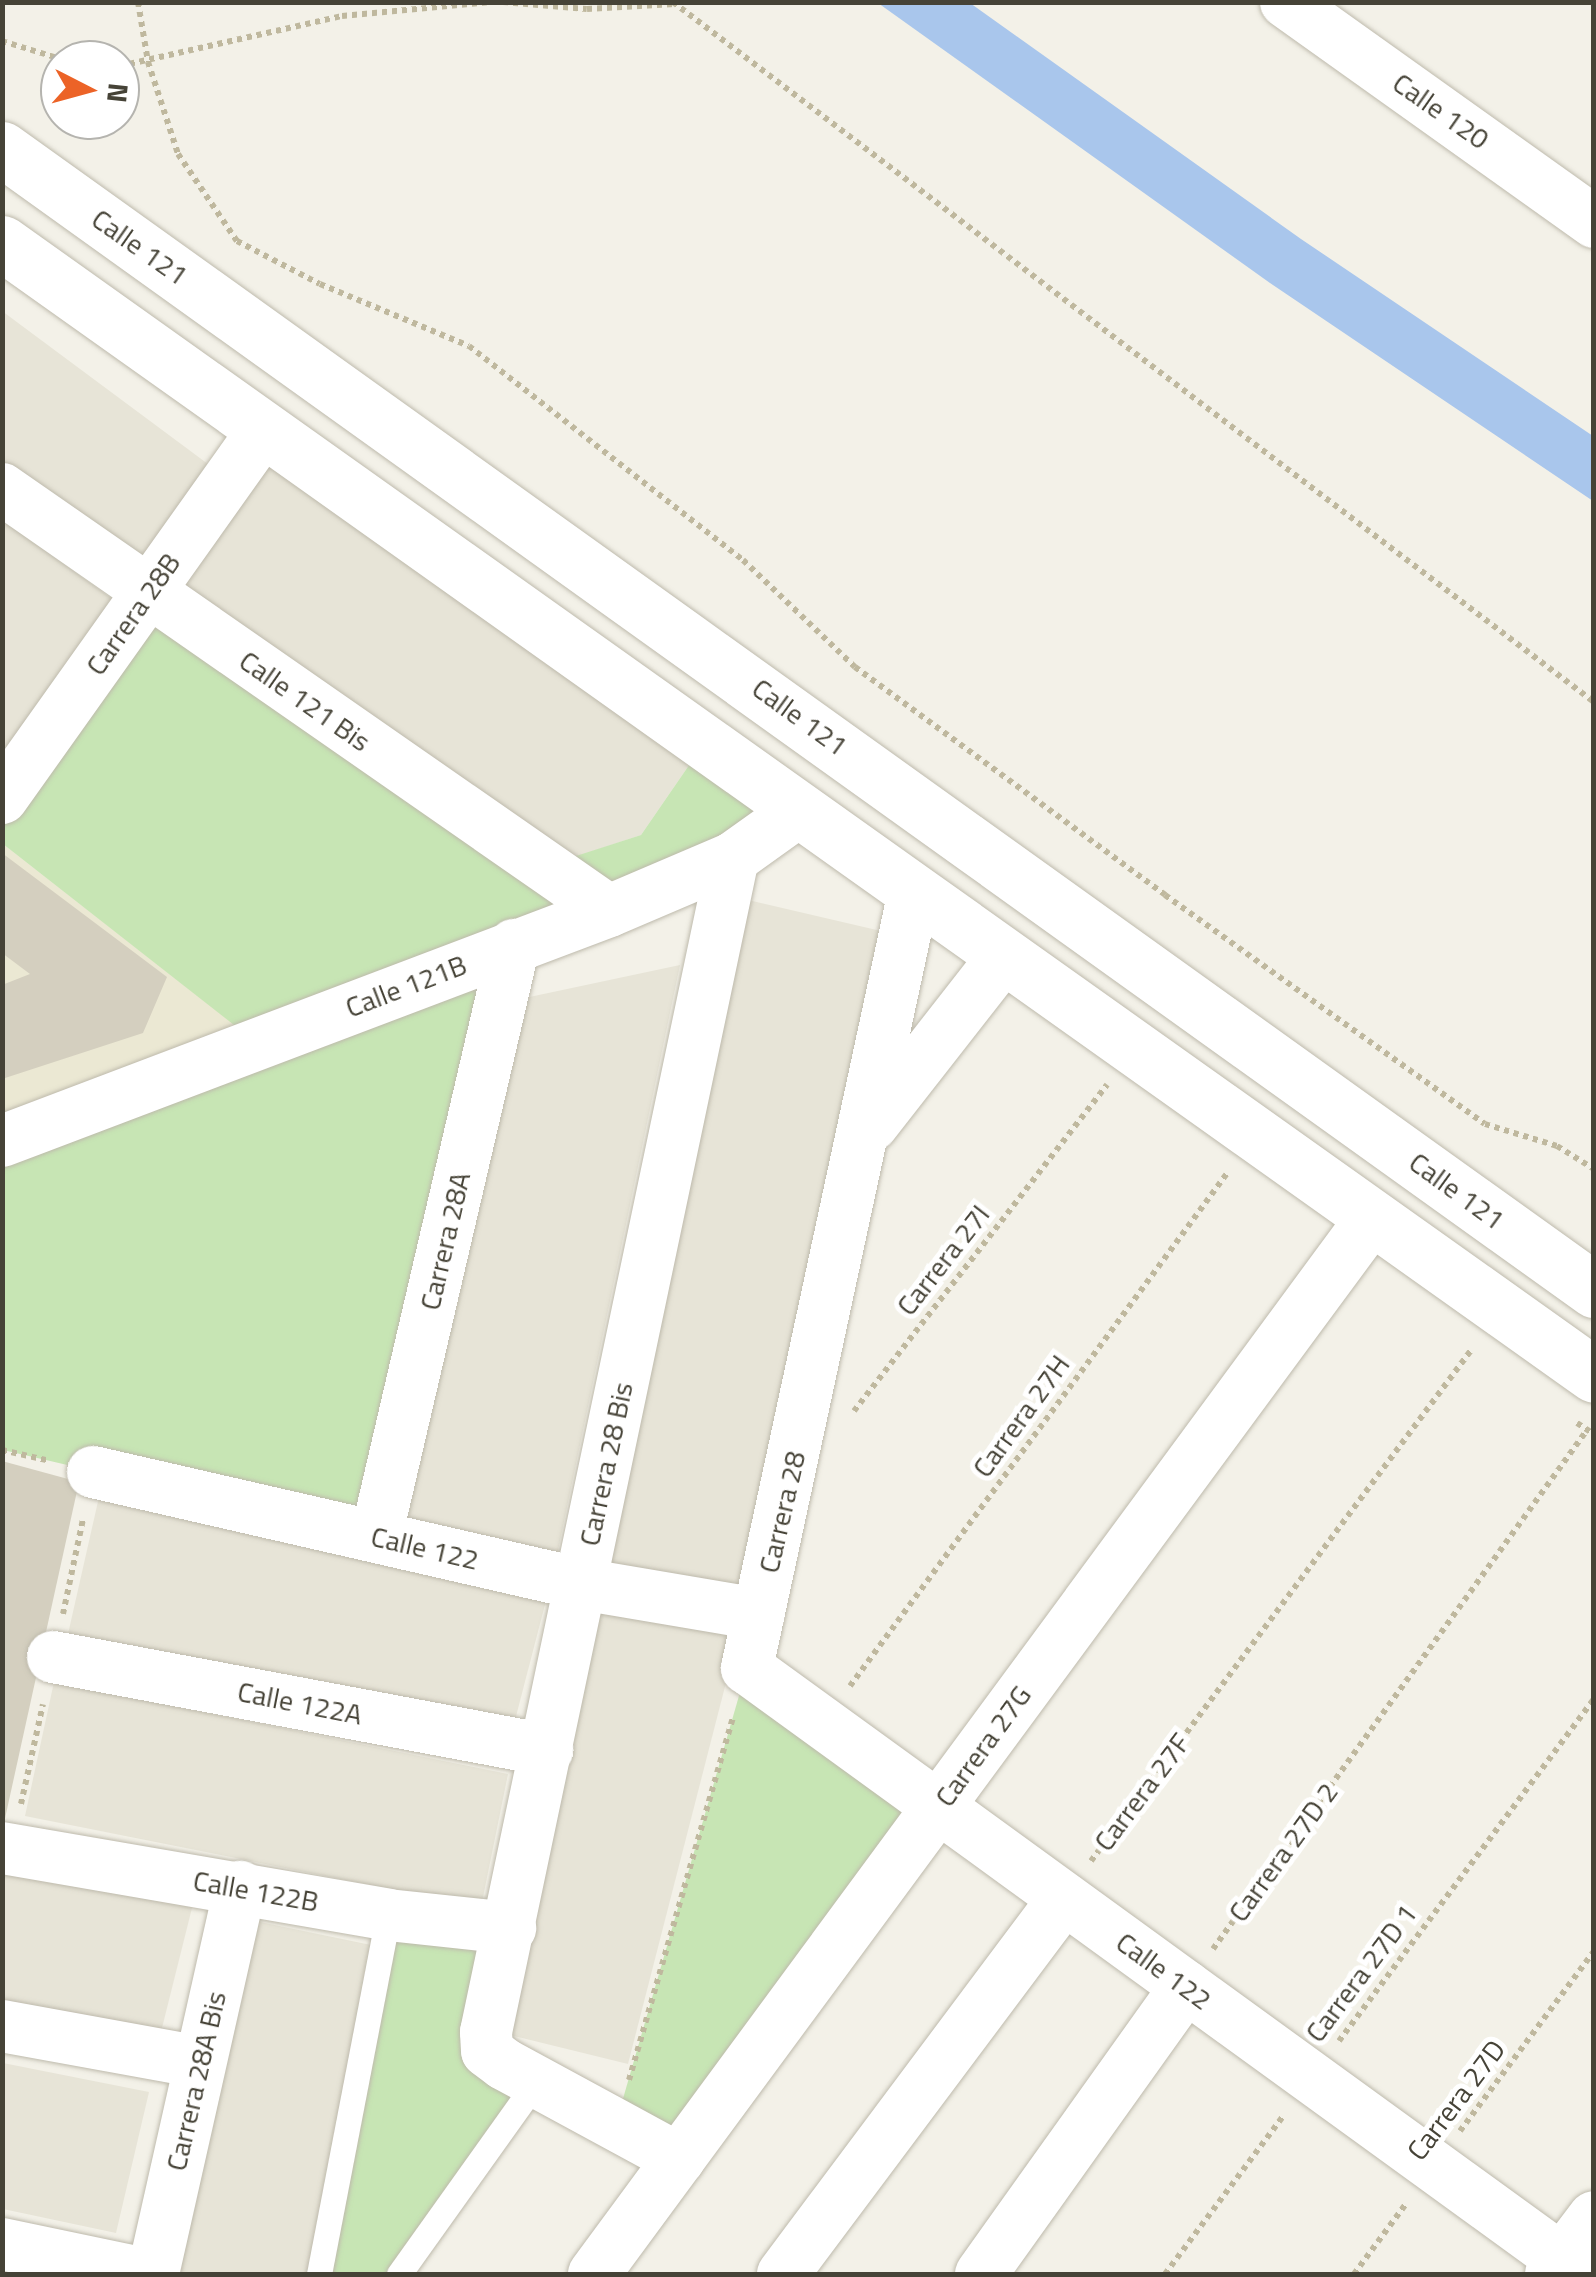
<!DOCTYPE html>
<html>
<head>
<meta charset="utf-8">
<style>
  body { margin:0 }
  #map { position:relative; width:1596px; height:2277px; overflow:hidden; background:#f3f1e8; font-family:"Titillium Web",sans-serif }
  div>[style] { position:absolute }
  .residential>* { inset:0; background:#e7e4d7 }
  .education>* { inset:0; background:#ebe8d3 }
  .green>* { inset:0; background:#c7e5b4 }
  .water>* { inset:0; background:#a9c6ec }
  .building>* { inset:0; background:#d4cfbf }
  .path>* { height:6px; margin-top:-3px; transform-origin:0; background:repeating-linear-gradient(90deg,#bfb89e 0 5px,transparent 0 10px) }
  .roads { filter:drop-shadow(0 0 2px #bebaac) drop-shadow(0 0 2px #bebaac) }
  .service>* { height:25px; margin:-12.5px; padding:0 12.5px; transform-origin:12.5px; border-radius:12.5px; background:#fff }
  .minor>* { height:52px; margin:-26px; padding:0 26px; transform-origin:26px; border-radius:26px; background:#fff }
  .tertiary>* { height:55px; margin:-27.5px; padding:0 27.5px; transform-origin:27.5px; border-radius:27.5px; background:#fff }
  span { translate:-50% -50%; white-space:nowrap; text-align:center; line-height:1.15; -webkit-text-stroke:10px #fff; paint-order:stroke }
  .street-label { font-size:28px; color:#464337 }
  .frame { position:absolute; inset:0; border:5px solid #464337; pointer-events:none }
  .north { position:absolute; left:40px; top:40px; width:100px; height:100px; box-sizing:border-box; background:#fff; border:2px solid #b5b4af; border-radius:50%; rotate:96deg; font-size:28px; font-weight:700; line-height:40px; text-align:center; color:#464337 }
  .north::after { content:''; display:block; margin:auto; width:35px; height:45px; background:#ec6327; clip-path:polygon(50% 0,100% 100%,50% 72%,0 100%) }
</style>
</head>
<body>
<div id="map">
  <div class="residential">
    <i style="clip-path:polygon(2px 311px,216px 470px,143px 580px,3px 480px)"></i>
    <i style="clip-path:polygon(264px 429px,705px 742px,641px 835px,545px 867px,148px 593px)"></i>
    <i style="clip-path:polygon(7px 523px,115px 601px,3px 765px,2px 529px)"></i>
    <i style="clip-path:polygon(744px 899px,881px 931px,737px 1595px,601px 1565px)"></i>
    <i style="clip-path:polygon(680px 965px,557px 1555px,401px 1537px,520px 999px)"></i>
    <i style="clip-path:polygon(99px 1497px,549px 1589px,513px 1728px,68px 1634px)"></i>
    <i style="clip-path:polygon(596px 1604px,738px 1636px,628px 2064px,498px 2032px)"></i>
    <i style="clip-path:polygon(54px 1682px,508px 1774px,481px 1907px,25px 1816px)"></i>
    <i style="clip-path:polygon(2px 1866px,194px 1900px,160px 2036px,3px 2008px)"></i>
    <i style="clip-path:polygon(241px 1918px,371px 1945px,308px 2274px,168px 2274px)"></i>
    <i style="clip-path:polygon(3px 2063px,149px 2092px,116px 2233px,3px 2209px)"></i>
  </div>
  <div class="education">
    <i style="clip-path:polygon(3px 844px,258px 1043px,3px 1141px)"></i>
  </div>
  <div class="green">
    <i style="clip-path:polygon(148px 593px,545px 866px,641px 835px,705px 742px,800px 810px,514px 945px,376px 1537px,3px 1450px,3px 1141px,257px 1043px,3px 844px,3px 798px)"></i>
    <i style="clip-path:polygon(747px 1668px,938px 1807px,679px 2159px,616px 2123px)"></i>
    <i style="clip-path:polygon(388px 1915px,510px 1928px,492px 2012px,536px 2082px,399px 2274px,319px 2274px)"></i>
  </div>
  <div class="water">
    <i style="clip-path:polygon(878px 3px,970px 3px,1301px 239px,1593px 436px,1593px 501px,1270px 283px)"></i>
  </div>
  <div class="building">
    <i style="clip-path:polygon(2px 853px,167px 977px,143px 1033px,2px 1079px,2px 985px,30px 974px,2px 953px)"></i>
    <i style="clip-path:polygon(2px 1461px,79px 1482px,4px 1823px,2px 1823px)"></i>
  </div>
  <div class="path">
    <i style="left:138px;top:2px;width:61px;rotate:80.5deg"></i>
    <i style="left:148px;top:62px;width:97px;rotate:71.9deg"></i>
    <i style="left:178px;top:154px;width:105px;rotate:55.9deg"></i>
    <i style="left:237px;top:241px;width:93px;rotate:27.4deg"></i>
    <i style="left:320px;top:284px;width:161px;rotate:22.6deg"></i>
    <i style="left:469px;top:346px;width:348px;rotate:38deg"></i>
    <i style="left:743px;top:560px;width:155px;rotate:43.7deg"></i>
    <i style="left:855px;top:667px;width:385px;rotate:36.3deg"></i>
    <i style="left:1165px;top:895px;width:393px;rotate:35.6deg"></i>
    <i style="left:1485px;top:1124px;width:75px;rotate:17deg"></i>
    <i style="left:1557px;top:1146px;width:44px;rotate:31.9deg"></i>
    <i style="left:503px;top:2px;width:84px;rotate:4.8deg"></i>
    <i style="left:587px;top:9px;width:88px;rotate:-3.3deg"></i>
    <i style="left:673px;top:2px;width:1157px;rotate:37.24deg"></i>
    <i style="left:2px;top:41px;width:65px;rotate:17deg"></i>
    <i style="left:120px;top:66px;width:228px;rotate:-12.7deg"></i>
    <i style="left:342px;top:16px;width:149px;rotate:-5.4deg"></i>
    <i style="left:854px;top:1411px;width:413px;rotate:-52.2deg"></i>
    <i style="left:1577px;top:1423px;width:20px;rotate:33deg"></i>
    <i style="left:2px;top:1450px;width:49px;rotate:12.9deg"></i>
    <i style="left:63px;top:1614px;width:97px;rotate:-78.1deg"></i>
    <i style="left:850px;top:1686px;width:638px;rotate:-53.67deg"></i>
    <i style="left:21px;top:1804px;width:102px;rotate:-77.6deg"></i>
    <i style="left:1091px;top:1861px;width:638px;rotate:-53.35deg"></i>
    <i style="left:1213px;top:1949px;width:640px;rotate:-54.22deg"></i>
    <i style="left:1339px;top:2041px;width:427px;rotate:-53.3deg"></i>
    <i style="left:629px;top:2080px;width:378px;rotate:-74deg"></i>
    <i style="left:1460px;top:2131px;width:224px;rotate:-53.3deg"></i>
    <i style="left:1165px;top:2274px;width:199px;rotate:-53.2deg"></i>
    <i style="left:1354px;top:2274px;width:86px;rotate:-53.5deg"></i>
  </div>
  <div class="roads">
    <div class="service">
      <i style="left:319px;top:2274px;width:366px;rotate:-79.1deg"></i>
      <i style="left:399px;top:2274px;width:236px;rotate:-54.5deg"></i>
    </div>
    <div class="minor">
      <i style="left:1286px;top:2px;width:379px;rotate:35.5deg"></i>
      <i style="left:2px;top:489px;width:739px;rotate:34.81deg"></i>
      <i style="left:2px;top:798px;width:453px;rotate:-54.6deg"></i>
      <i style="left:914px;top:892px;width:794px;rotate:102.15deg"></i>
      <i style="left:747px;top:1668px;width:1032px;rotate:35.97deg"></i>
      <i style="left:872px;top:1125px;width:214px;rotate:-52deg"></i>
      <i style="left:2px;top:1141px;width:649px;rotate:-20.75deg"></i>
      <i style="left:609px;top:911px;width:135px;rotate:-23.1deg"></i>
      <i style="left:733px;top:858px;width:82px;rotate:-35.6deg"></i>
      <i style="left:93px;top:1472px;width:501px;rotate:12.93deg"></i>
      <i style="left:581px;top:1584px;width:180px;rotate:9.6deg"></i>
      <i style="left:376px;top:1537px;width:608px;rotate:-76.88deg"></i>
      <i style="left:53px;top:1657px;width:503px;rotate:10.66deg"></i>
      <i style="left:2px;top:1848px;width:392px;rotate:9.8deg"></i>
      <i style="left:388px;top:1915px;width:123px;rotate:6.1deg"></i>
      <i style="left:2px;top:2026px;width:201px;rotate:10.3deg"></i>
      <i style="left:679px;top:2159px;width:199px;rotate:-151.5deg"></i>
      <i style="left:504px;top:2064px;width:21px;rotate:-143deg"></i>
      <i style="left:487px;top:2051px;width:19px;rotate:-93deg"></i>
      <i style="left:486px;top:2032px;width:1200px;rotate:-78.12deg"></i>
      <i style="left:2px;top:2244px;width:146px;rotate:11.8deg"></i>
      <i style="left:153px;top:2274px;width:397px;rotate:-77.3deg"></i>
      <i style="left:594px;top:2274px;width:1312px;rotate:-53.62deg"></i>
      <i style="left:783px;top:2274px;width:469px;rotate:-53.2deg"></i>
      <i style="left:981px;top:2274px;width:353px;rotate:-54.5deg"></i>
      <i style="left:1551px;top:2274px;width:71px;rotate:-53deg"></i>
    </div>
    <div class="tertiary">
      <i style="left:2px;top:149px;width:1959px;rotate:35.63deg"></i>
      <i style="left:2px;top:243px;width:1953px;rotate:35.41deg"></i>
    </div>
  </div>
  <div class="street-label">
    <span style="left:1441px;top:111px;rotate:35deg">Calle 120</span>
    <span style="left:140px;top:247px;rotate:35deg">Calle 121</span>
    <span style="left:133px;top:614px;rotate:-55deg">Carrera 28B</span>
    <span style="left:305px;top:701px;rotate:35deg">Calle 121 Bis</span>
    <span style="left:800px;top:717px;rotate:36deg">Calle 121</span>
    <span style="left:406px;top:986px;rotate:-21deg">Calle 121B</span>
    <span style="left:1457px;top:1191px;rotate:36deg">Calle 121</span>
    <span style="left:445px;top:1241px;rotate:-77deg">Carrera 28A</span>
    <span style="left:943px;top:1260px;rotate:-52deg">Carrera 27I</span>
    <span style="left:1021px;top:1416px;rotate:-54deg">Carrera 27H</span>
    <span style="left:606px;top:1464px;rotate:-78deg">Carrera 28 Bis</span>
    <span style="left:782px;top:1512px;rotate:-77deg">Carrera 28</span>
    <span style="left:425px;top:1548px;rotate:13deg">Calle 122</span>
    <span style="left:300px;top:1703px;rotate:11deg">Calle 122A</span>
    <span style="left:983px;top:1746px;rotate:-54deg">Carrera 27G</span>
    <span style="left:1142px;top:1792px;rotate:-53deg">Carrera 27F</span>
    <span style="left:1283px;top:1852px;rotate:-54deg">Carrera 27D 2</span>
    <span style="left:256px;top:1891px;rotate:10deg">Calle 122B</span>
    <span style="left:1164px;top:1971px;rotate:36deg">Calle 122</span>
    <span style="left:1361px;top:1973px;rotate:-53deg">Carrera 27D 1</span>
    <span style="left:196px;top:2081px;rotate:-77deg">Carrera 28A Bis</span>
    <span style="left:1456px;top:2100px;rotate:-53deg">Carrera 27D</span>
  </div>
  <div class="frame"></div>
  <div class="north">N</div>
</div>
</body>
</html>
